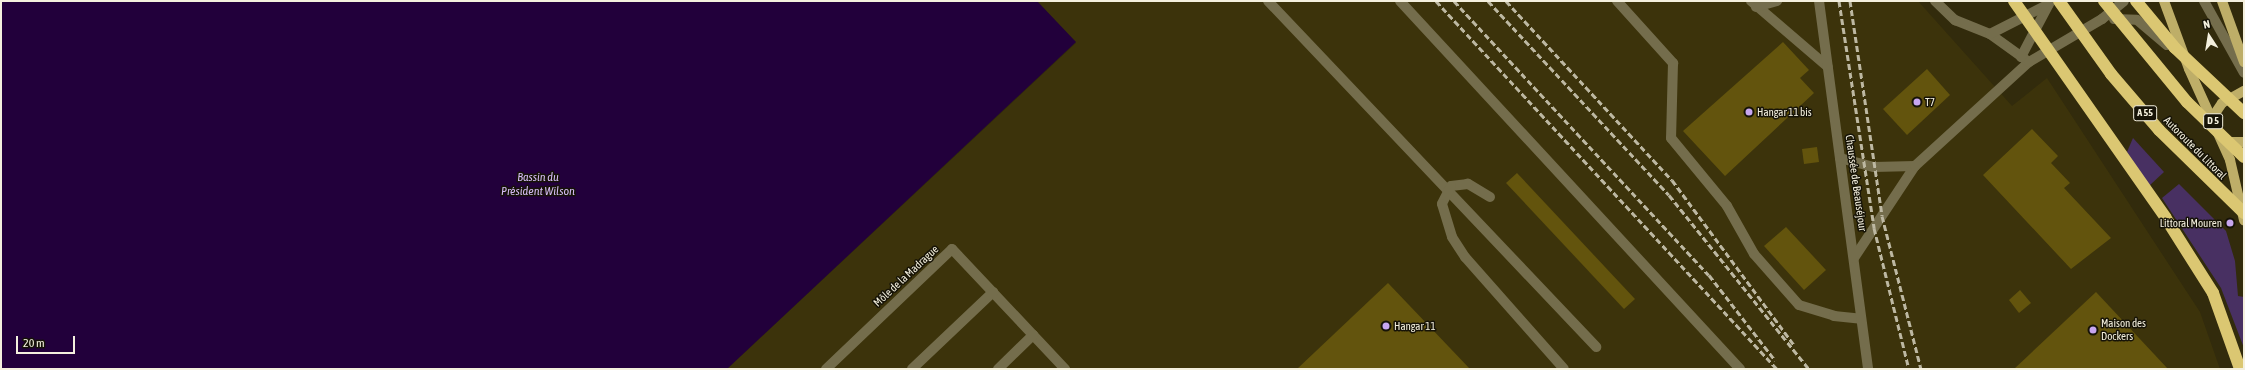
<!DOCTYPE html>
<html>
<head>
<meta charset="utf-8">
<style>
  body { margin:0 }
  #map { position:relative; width:2245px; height:370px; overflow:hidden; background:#322b0c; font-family:"Asap Condensed",sans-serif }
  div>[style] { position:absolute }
  .built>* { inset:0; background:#3c330b }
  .green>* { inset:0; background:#483062 }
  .water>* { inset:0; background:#22003b }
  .building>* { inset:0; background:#63540d }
  .lane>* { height:10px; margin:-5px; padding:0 5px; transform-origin:5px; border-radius:5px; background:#746d4c }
  .street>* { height:10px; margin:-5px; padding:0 5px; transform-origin:5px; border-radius:5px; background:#746d4c }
  .primary>* { height:10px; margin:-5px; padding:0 5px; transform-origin:5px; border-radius:5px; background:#beae68 }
  .highway>* { height:12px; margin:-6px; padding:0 6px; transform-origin:6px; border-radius:6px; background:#dbc772 }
  .rail>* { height:3px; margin-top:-1.5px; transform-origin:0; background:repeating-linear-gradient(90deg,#bdb8a2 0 6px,transparent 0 9px) }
  .highway-bridge>* { height:12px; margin:-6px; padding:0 6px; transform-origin:6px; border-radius:6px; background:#dbc772 }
  .dots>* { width:11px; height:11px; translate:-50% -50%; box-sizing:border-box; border:2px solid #161307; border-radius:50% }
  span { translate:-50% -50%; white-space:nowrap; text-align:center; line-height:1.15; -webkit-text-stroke:3px #161307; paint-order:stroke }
  .shield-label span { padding:1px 3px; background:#161307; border:1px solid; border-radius:3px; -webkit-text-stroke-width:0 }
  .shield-label { font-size:10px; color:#f4f0de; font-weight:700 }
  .poi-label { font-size:11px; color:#f4f0de }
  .left { translate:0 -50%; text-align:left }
  .right { translate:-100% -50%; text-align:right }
  .street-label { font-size:11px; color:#f4f0de }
  .water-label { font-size:12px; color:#d6bcf6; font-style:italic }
  .frame { position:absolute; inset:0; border:2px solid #f4f0de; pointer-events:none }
  .north { position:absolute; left:2189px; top:16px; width:40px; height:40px; -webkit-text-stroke:3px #161307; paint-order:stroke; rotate:348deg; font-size:11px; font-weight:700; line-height:16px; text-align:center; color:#f4f0de }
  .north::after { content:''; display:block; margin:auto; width:14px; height:18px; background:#f4f0de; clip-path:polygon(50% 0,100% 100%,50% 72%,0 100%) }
  .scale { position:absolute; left:16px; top:336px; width:59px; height:18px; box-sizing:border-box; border:2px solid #f4f0de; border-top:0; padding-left:5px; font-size:12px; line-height:14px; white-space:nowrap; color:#f4f0de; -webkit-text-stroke:3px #161307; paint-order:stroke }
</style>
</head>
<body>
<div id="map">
  <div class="built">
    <i style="clip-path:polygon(1037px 1px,1918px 1px,2012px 106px,2047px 78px,2200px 312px,2220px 369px,727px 369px,1076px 43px)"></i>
  </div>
  <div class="green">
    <i style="clip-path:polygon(2133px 138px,2164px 172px,2149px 186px,2127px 152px)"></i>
    <i style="clip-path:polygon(2179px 184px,2226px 231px,2235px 261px,2238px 296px,2244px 297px,2244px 348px,2221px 288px,2162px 198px)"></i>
  </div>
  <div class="water">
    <i style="clip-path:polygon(1px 1px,1037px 1px,1076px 42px,727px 369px,1px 369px)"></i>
  </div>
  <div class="building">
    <i style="clip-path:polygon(1783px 42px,1809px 70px,1800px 78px,1814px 93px,1725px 176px,1683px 131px)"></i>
    <i style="clip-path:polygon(1927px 69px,1950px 95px,1907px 135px,1883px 109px)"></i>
    <i style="clip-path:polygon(2032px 129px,2058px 156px,2051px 163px,2070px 183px,2064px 188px,2111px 238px,2071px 269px,1983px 175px)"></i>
    <i style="clip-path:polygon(1817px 147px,1819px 162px,1804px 164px,1802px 149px)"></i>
    <i style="clip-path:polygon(1517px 173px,1635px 299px,1624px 309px,1506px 183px)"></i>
    <i style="clip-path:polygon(1786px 227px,1826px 270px,1804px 290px,1764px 246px)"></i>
    <i style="clip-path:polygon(1388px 283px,1470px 369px,1297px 369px)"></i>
    <i style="clip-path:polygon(2020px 290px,2031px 303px,2019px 313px,2009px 300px)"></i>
    <i style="clip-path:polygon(2096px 292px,2168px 369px,2014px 369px)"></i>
  </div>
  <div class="lane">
    <i style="left:1268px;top:1px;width:477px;rotate:46.5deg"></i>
    <i style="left:1400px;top:1px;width:501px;rotate:47.26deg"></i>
    <i style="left:1617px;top:1px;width:84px;rotate:47.9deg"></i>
    <i style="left:1673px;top:63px;width:75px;rotate:91.5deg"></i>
    <i style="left:1671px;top:138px;width:88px;rotate:50.5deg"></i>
    <i style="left:1727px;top:206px;width:55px;rotate:60.6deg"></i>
    <i style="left:1754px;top:254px;width:68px;rotate:48.6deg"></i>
    <i style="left:1799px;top:305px;width:37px;rotate:17deg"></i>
    <i style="left:1834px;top:316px;width:27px;rotate:6deg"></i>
    <i style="left:1751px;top:1px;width:101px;rotate:40.6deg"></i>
    <i style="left:1819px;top:1px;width:371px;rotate:82.4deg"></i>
    <i style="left:1756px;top:7px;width:22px;rotate:-16deg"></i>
    <i style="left:1840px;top:158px;width:35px;rotate:15deg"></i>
    <i style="left:1874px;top:167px;width:41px;rotate:-1.4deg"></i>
    <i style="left:1490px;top:197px;width:26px;rotate:-149deg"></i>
    <i style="left:1468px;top:184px;width:17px;rotate:173deg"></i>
    <i style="left:1451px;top:186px;width:20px;rotate:117deg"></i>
    <i style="left:1442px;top:204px;width:34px;rotate:73deg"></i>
    <i style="left:1452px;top:237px;width:24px;rotate:57deg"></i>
    <i style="left:1465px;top:257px;width:149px;rotate:48.5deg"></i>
    <i style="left:1854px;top:258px;width:110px;rotate:-56.5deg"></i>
    <i style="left:1915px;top:166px;width:154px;rotate:-42.4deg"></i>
    <i style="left:826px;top:369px;width:174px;rotate:-43.6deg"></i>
    <i style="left:952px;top:249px;width:165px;rotate:46.7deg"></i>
    <i style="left:912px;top:369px;width:112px;rotate:-43.5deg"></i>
    <i style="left:998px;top:369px;width:49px;rotate:-44.2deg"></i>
  </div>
  <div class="street">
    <i style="left:1935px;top:1px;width:28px;rotate:44deg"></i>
    <i style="left:1955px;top:20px;width:38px;rotate:22deg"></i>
    <i style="left:1990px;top:34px;width:48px;rotate:35.7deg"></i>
    <i style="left:2029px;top:62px;width:85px;rotate:-30.5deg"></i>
    <i style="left:2102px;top:19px;width:28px;rotate:-39deg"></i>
    <i style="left:2204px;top:1px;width:82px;rotate:60.9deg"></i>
    <i style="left:2114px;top:19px;width:23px;rotate:2deg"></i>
    <i style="left:2137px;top:20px;width:39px;rotate:40deg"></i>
    <i style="left:1990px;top:34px;width:66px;rotate:-27deg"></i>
    <i style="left:2021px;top:57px;width:60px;rotate:-62.2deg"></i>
  </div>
  <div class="primary">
    <i style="left:2164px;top:1px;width:72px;rotate:69.8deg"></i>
    <i style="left:2189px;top:69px;width:100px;rotate:65.7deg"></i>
    <i style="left:2230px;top:160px;width:62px;rotate:76.9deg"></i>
    <i style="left:2222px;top:1px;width:65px;rotate:70.2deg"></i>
    <i style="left:2212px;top:118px;width:18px;rotate:-56deg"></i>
    <i style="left:2222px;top:103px;width:25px;rotate:-29deg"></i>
    <i style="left:2226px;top:142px;width:18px"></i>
  </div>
  <div class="highway">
    <i style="left:2165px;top:217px;width:90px;rotate:57.7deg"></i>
    <i style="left:2213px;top:293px;width:81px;rotate:70.4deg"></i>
  </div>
  <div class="rail">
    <i style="left:1436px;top:1px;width:502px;rotate:47.18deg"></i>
    <i style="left:1454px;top:1px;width:374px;rotate:47.1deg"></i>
    <i style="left:1709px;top:275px;width:108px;rotate:52.2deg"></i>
    <i style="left:1488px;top:1px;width:265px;rotate:47deg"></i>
    <i style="left:1669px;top:195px;width:223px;rotate:51.2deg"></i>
    <i style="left:1506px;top:1px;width:244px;rotate:47.2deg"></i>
    <i style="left:1672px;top:180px;width:205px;rotate:53.5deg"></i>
    <i style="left:1839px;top:1px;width:230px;rotate:81.2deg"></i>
    <i style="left:1874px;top:228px;width:145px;rotate:76.1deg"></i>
    <i style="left:1850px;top:1px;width:217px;rotate:81.5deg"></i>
    <i style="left:1882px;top:216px;width:158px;rotate:75.7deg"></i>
  </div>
  <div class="highway-bridge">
    <i style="left:2014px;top:1px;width:264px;rotate:55deg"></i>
    <i style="left:2059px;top:1px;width:90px;rotate:54.5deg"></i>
    <i style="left:2111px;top:74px;width:74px;rotate:49.4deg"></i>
    <i style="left:2159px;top:130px;width:119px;rotate:44.3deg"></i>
    <i style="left:2104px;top:1px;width:131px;rotate:50.6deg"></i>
    <i style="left:2187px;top:102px;width:79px;rotate:44deg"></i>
    <i style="left:2136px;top:1px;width:61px;rotate:50.3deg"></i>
    <i style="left:2175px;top:48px;width:95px;rotate:43.3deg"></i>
  </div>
  <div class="dots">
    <i style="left:1917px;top:102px;background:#c7a6ef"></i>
    <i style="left:1749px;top:112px;background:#c7a6ef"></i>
    <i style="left:2230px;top:223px;background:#c7a6ef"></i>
    <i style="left:1386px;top:326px;background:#c7a6ef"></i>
    <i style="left:2093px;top:330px;background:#c7a6ef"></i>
  </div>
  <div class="shield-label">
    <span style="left:2145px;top:113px">A 55</span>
    <span style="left:2213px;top:121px">D 5</span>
  </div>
  <div class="poi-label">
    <span class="left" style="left:1925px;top:102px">T7</span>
    <span class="left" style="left:1757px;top:112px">Hangar 11 bis</span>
    <span class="right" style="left:2222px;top:223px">Littoral Mouren</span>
    <span class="left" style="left:2101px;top:330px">Maison des<br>Dockers</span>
    <span class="left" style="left:1394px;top:326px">Hangar 11</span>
  </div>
  <div class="street-label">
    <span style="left:2195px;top:148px;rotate:45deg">Autoroute du Littoral</span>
    <span style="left:1856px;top:183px;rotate:82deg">Chaussée de Beauséjour</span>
    <span style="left:906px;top:276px;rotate:-43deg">Môle de la Madrague</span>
  </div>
  <div class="water-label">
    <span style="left:538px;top:185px">Bassin du<br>Président Wilson</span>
  </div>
  <div class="frame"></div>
  <div class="north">N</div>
  <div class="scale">20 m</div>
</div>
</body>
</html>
